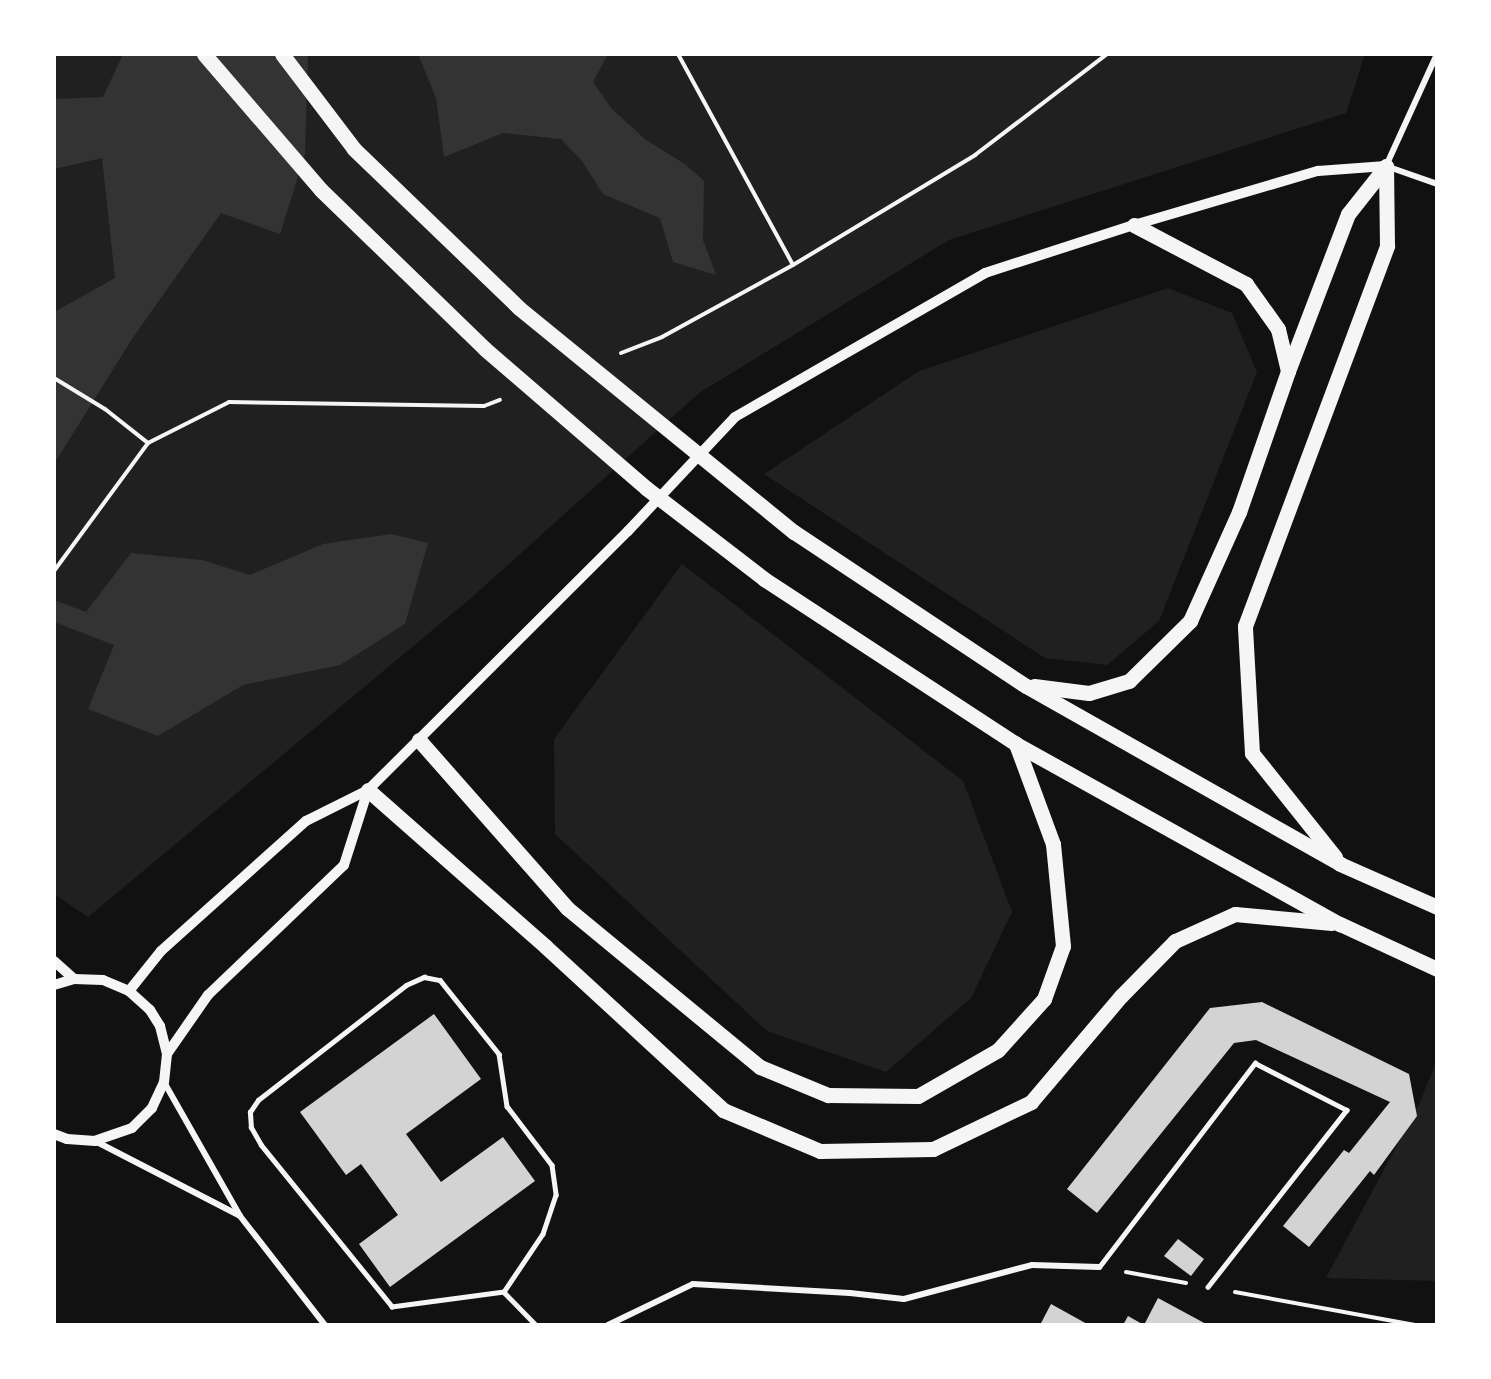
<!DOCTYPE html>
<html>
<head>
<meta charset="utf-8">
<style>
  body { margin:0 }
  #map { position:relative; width:1491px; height:1379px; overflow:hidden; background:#111; font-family:Signika,sans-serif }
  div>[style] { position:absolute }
  .green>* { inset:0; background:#202020 }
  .water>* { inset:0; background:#333 }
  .building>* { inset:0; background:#d3d3d3 }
  .path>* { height:4px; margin:-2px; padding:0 2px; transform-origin:2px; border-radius:2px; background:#f5f5f5 }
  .service>* { height:4.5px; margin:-2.25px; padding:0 2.25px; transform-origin:2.25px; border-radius:2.25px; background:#f5f5f5 }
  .minor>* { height:6px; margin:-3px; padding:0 3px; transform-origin:3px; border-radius:3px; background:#f5f5f5 }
  .tertiary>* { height:10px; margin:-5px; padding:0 5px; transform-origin:5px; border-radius:5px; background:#f5f5f5 }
  .primary>* { height:15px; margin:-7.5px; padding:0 7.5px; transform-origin:7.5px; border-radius:7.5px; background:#f5f5f5 }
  span { translate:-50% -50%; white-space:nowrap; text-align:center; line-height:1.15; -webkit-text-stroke:6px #fff; paint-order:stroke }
  .frame { position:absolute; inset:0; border:56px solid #fff; pointer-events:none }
</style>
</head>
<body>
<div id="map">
  <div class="green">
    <i style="clip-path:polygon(54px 54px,1365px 54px,1346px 113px,949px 240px,699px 393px,471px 598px,88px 917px,54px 894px)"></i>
    <i style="clip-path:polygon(1168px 288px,1232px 313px,1257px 372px,1159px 621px,1107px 665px,1045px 658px,764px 474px,919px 371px)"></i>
    <i style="clip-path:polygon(682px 564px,963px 781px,1012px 912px,971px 998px,886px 1072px,767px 1031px,555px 834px,554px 739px)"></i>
    <i style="clip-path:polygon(1437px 1060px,1437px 1281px,1326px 1278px,1419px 1104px)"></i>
  </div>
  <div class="water">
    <i style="clip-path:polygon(123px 54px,308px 54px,305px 154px,280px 234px,221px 213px,132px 339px,54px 464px,56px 311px,115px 278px,102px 158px,54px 169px,54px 99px,103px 97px)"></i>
    <i style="clip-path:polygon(418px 54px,608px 54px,593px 82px,612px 109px,646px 140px,685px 164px,704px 181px,703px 240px,716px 275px,673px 262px,660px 218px,603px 194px,582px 161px,561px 139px,503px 133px,444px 157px,436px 98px)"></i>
    <i style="clip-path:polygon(391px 534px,428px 543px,405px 624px,340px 665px,243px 685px,158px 736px,88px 709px,114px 645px,54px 622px,54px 600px,86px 612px,131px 553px,202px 560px,250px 575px,323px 544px)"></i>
  </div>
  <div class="building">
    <i style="clip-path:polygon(1262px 1002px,1409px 1074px,1417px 1116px,1374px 1175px,1370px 1171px,1309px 1247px,1283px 1226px,1344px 1150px,1349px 1153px,1390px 1102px,1256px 1040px,1234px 1043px,1097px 1213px,1067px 1189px,1210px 1008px)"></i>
    <i style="clip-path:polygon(434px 1014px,481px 1079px,406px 1134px,441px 1182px,503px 1137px,535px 1181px,390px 1287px,359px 1244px,398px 1215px,361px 1164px,346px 1175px,300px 1112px)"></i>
    <i style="clip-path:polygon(1178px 1239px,1204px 1259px,1191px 1276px,1164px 1256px)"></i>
    <i style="clip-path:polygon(1158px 1298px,1208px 1325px,1123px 1325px,1128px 1316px,1144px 1325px)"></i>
    <i style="clip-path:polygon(1051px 1304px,1089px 1325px,1040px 1325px)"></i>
  </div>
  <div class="path">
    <i style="left:678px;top:54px;width:240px;rotate:61.4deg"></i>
    <i style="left:621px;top:353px;width:44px;rotate:-21.3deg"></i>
    <i style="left:662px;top:337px;width:149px;rotate:-28.8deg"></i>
    <i style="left:793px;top:265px;width:213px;rotate:-31.1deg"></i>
    <i style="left:975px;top:155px;width:166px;rotate:-37.4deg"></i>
    <i style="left:54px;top:378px;width:60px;rotate:31.3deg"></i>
    <i style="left:105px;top:409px;width:55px;rotate:38.3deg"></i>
    <i style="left:54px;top:571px;width:159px;rotate:-53.7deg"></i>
    <i style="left:148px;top:443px;width:91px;rotate:-26.8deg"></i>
    <i style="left:229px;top:402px;width:255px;rotate:0.9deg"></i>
    <i style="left:484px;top:406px;width:17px;rotate:-21deg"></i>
    <i style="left:1126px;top:1272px;width:61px;rotate:10.4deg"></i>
    <i style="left:1235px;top:1292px;width:183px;rotate:10.4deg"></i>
  </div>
  <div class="service">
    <i style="left:424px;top:977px;width:16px;rotate:11deg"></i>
    <i style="left:440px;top:980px;width:95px;rotate:51.4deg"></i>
    <i style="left:499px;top:1054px;width:53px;rotate:81.3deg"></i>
    <i style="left:507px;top:1106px;width:74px;rotate:52.7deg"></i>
    <i style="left:552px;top:1165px;width:30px;rotate:82deg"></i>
    <i style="left:556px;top:1195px;width:41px;rotate:108.4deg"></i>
    <i style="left:543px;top:1234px;width:70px;rotate:123.9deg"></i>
    <i style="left:504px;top:1292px;width:113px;rotate:172.4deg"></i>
    <i style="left:392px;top:1307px;width:208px;rotate:-129deg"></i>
    <i style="left:261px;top:1145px;width:20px;rotate:-120deg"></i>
    <i style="left:251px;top:1128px;width:16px;rotate:-94deg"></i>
    <i style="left:250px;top:1112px;width:14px;rotate:-56deg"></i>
    <i style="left:258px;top:1100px;width:187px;rotate:-37.8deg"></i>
    <i style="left:406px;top:985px;width:20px;rotate:-24deg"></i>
    <i style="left:1099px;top:1267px;width:257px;rotate:-52.6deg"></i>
    <i style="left:1255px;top:1063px;width:103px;rotate:27.1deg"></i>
    <i style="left:1347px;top:1110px;width:225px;rotate:128.1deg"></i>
    <i style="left:504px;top:1292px;width:46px;rotate:45.9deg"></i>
  </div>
  <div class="minor">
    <i style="left:1437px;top:54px;width:123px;rotate:114.5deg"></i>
    <i style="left:1386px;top:166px;width:54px;rotate:19.4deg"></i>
    <i style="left:164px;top:1082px;width:154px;rotate:60.4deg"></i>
    <i style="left:240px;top:1216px;width:138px;rotate:52.1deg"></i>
    <i style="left:95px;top:1141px;width:163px;rotate:27.3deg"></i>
    <i style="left:608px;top:1325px;width:94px;rotate:-25.8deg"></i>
    <i style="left:693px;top:1284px;width:157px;rotate:3.3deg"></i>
    <i style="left:850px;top:1293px;width:54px;rotate:6.3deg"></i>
    <i style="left:904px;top:1299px;width:132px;rotate:-14.9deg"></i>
    <i style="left:1032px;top:1265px;width:67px;rotate:1.7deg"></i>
  </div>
  <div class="tertiary">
    <i style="left:54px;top:961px;width:27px;rotate:42deg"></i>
    <i style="left:54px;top:985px;width:21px;rotate:-17deg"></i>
    <i style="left:74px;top:979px;width:29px;rotate:2deg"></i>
    <i style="left:103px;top:980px;width:28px;rotate:23deg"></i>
    <i style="left:129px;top:991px;width:28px;rotate:42deg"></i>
    <i style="left:150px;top:1010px;width:19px;rotate:58deg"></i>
    <i style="left:160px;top:1026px;width:29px;rotate:76deg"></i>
    <i style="left:167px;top:1054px;width:28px;rotate:96deg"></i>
    <i style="left:164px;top:1082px;width:29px;rotate:115deg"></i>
    <i style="left:152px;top:1108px;width:28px;rotate:135deg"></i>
    <i style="left:132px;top:1128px;width:39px;rotate:161deg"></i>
    <i style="left:95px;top:1141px;width:28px;rotate:-176deg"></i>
    <i style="left:67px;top:1139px;width:14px;rotate:-159deg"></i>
    <i style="left:129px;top:991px;width:51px;rotate:-51.3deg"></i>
    <i style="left:161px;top:951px;width:195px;rotate:-41.9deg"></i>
    <i style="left:306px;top:821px;width:69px;rotate:-26.6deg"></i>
    <i style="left:368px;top:790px;width:367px;rotate:-44.9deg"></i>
    <i style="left:628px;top:531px;width:156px;rotate:-46.8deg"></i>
    <i style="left:735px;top:417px;width:289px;rotate:-29.9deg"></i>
    <i style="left:985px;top:273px;width:157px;rotate:-17.9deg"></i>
    <i style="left:1134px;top:225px;width:192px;rotate:-16.4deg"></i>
    <i style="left:1318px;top:171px;width:68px;rotate:-4.2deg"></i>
    <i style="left:167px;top:1054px;width:72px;rotate:-55.2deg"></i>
    <i style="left:208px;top:995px;width:188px;rotate:-43.7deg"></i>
    <i style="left:344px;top:865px;width:79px;rotate:-72.3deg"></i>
  </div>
  <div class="primary">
    <i style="left:204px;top:54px;width:179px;rotate:49.3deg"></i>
    <i style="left:321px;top:190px;width:228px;rotate:44.1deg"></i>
    <i style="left:485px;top:349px;width:213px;rotate:40.8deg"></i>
    <i style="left:646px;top:488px;width:149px;rotate:37.6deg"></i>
    <i style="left:764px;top:579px;width:301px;rotate:33.2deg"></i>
    <i style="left:1016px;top:744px;width:371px;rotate:29.1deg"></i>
    <i style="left:1340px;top:924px;width:107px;rotate:24.9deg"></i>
    <i style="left:282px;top:54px;width:119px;rotate:52.8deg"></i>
    <i style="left:354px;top:149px;width:229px;rotate:43.9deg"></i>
    <i style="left:519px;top:308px;width:355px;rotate:39.2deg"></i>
    <i style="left:794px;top:532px;width:278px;rotate:33.6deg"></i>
    <i style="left:1026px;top:686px;width:361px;rotate:29.5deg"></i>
    <i style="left:1340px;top:864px;width:106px;rotate:23.9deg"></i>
    <i style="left:1134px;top:225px;width:127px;rotate:27.8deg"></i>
    <i style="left:1246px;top:284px;width:55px;rotate:54.6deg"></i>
    <i style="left:1278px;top:329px;width:43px;rotate:76.6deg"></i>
    <i style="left:1034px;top:686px;width:55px;rotate:7.3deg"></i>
    <i style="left:1089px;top:693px;width:42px;rotate:-16.7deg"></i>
    <i style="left:1129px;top:681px;width:86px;rotate:-44.5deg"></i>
    <i style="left:1190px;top:621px;width:120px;rotate:-65.8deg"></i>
    <i style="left:1239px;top:512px;width:149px;rotate:-70.8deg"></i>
    <i style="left:1288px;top:371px;width:168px;rotate:-69.1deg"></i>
    <i style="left:1348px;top:214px;width:61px;rotate:-51.6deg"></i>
    <i style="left:419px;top:740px;width:224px;rotate:48.6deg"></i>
    <i style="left:567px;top:908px;width:250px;rotate:39.5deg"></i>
    <i style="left:760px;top:1067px;width:74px;rotate:22.4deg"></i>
    <i style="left:828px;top:1095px;width:90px;rotate:0.6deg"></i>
    <i style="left:918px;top:1096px;width:92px;rotate:-29.9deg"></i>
    <i style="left:998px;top:1050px;width:69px;rotate:-48deg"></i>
    <i style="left:1044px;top:999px;width:56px;rotate:-70.3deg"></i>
    <i style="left:1063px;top:946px;width:102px;rotate:-95.6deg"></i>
    <i style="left:1053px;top:844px;width:107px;rotate:-110.3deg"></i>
    <i style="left:368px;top:790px;width:237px;rotate:41.4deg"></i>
    <i style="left:546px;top:947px;width:241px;rotate:42.6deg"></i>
    <i style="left:723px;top:1110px;width:105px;rotate:22.9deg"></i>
    <i style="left:820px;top:1151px;width:113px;rotate:-1deg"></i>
    <i style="left:933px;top:1149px;width:109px;rotate:-25.6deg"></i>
    <i style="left:1031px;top:1102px;width:139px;rotate:-49.7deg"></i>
    <i style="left:1121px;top:996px;width:77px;rotate:-45.5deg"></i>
    <i style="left:1175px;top:941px;width:66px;rotate:-24.2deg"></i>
    <i style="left:1235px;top:914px;width:97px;rotate:5.3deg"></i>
    <i style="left:1335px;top:857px;width:133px;rotate:-128.6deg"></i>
    <i style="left:1252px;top:753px;width:127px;rotate:-93.2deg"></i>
    <i style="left:1245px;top:626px;width:406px;rotate:-69.5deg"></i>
    <i style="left:1387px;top:246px;width:80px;rotate:-90.7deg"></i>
  </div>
  <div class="frame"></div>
</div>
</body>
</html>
